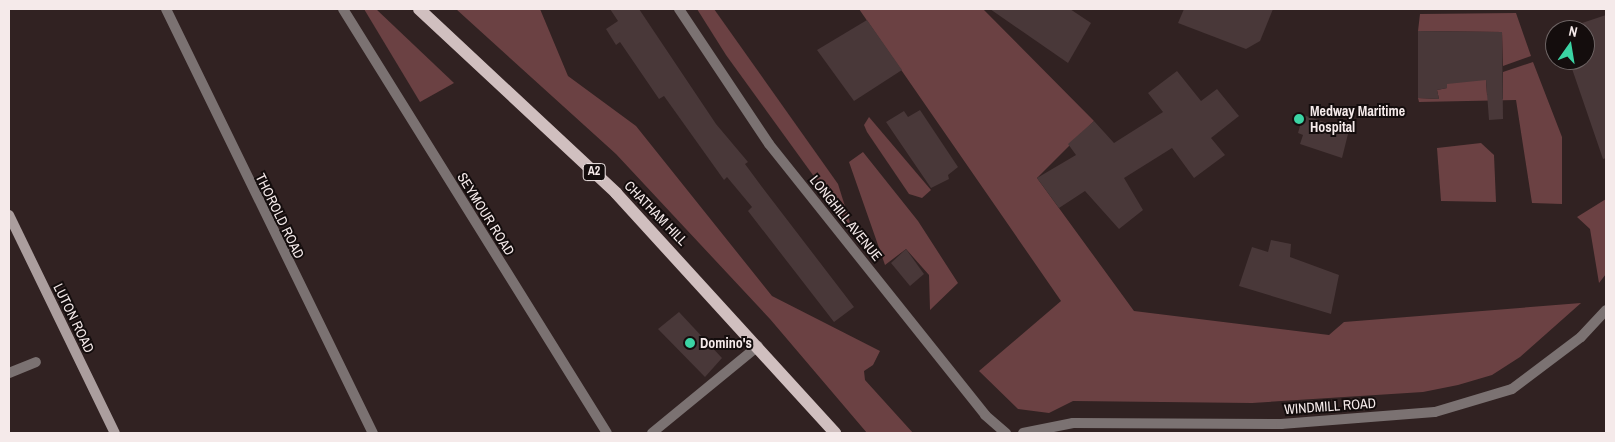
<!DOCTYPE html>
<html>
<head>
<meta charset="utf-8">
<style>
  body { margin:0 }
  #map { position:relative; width:1615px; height:442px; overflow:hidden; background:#312222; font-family:"Archivo Narrow",sans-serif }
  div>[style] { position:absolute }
  .green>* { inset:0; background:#6b4143 }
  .building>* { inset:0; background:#493839 }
  .street>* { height:10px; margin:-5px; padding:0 5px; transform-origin:5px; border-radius:5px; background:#7b7272 }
  .secondary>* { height:10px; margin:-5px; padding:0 5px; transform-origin:5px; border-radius:5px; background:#ab9e9e }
  .primary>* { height:12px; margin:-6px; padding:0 6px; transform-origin:6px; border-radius:6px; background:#d0bfbf }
  .dots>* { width:14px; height:14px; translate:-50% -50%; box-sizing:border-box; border:2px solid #140d0d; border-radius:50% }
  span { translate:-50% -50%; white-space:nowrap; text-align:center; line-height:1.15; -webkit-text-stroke:4px #140d0d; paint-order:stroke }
  .shield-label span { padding:1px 4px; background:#140d0d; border:1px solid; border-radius:4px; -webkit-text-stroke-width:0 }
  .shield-label { font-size:12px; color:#f5eaea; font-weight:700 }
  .poi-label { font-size:14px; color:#f5eaea; font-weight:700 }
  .left { translate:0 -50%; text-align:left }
  .street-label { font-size:14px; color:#f5eaea }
  .frame { position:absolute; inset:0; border:10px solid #f5eaea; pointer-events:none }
  .north { position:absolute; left:1545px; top:20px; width:50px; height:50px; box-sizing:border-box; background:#140d0d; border:1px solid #6e6565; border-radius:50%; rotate:13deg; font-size:14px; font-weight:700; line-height:20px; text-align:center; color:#f5eaea }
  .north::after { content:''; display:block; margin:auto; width:18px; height:22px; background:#3bd4a4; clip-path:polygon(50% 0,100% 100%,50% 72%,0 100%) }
</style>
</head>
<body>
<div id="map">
  <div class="green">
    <i style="clip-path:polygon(364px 9px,376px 9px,454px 83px,420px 102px)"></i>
    <i style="clip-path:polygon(456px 9px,540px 9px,568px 76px,636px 126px,772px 296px,880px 351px,873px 365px,864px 371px,865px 380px,913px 433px,867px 433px,770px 319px,616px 154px)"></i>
    <i style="clip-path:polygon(697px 9px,714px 9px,838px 184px,852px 229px,726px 55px)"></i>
    <i style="clip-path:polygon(859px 9px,983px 9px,1094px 121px,1037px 178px,1134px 311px,1329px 335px,1344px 322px,1581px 303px,1520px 357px,1492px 375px,1458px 385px,1423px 392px,1252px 403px,1073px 401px,1049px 413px,1018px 409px,979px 371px,1061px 301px)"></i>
    <i style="clip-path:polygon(1516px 13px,1531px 56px,1503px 66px,1502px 32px,1418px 31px,1420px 14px)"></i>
    <i style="clip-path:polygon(1533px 62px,1562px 137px,1562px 204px,1532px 203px,1516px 100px,1419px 102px,1418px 98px,1439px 99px,1437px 90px,1447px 88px,1447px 80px,1486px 80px,1487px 95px,1503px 99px,1503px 72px)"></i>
    <i style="clip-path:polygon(869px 117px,931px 190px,922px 198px,909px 194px,867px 132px,864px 125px)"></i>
    <i style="clip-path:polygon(1481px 143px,1494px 155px,1496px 202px,1441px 201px,1437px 148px)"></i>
    <i style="clip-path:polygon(863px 152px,918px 221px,958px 283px,930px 310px,929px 275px,906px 249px,885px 265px,849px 162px)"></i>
    <i style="clip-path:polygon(1606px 199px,1606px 274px,1599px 283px,1590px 229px,1577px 217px)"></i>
  </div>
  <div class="building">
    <i style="clip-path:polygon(610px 9px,639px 9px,716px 124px,748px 162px,745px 164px,762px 187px,854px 307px,834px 322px,748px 211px,752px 207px,727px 177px,724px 180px,664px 96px,659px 99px,620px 42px,616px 45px,606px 29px,618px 21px)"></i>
    <i style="clip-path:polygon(990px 9px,1070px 9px,1091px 23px,1068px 63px)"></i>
    <i style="clip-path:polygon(1184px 9px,1273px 9px,1260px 41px,1246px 49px,1178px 23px)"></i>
    <i style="clip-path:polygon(1606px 15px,1606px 158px,1603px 159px,1569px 60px,1585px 60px,1585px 30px,1561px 30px)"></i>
    <i style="clip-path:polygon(867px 20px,902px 70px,854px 101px,817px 50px)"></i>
    <i style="clip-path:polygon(1418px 31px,1502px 32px,1503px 119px,1489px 120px,1486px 80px,1447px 84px,1447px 88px,1437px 90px,1439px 99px,1418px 98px)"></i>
    <i style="clip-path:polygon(1177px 71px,1201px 101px,1217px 89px,1239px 116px,1211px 138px,1225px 155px,1194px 178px,1172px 148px,1124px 178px,1143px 210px,1119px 229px,1085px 191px,1059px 208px,1037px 178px,1076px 155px,1068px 144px,1094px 121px,1114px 143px,1163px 112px,1148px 93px)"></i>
    <i style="clip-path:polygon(920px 110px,958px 167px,948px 175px,949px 179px,931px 188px,886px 122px,904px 111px,908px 117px)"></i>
    <i style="clip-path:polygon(1303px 115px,1349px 130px,1342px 158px,1300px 144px,1303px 135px,1298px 133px)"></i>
    <i style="clip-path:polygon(1271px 240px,1291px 244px,1290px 257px,1339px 275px,1331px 314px,1239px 286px,1252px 247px,1268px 252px)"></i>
    <i style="clip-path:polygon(906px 249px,924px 274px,910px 286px,891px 263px)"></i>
    <i style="clip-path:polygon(679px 312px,722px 358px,705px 377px,658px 329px)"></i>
  </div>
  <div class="street">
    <i style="left:166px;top:9px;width:472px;rotate:64deg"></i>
    <i style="left:343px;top:9px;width:499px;rotate:58.1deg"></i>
    <i style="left:679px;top:9px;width:162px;rotate:56.3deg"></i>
    <i style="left:769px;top:144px;width:347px;rotate:51.4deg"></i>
    <i style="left:985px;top:415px;width:28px;rotate:41deg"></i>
    <i style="left:9px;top:373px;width:29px;rotate:-22deg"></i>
    <i style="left:652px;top:433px;width:137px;rotate:-39.4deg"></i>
    <i style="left:1023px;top:433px;width:51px;rotate:-11.3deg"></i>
    <i style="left:1073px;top:423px;width:208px;rotate:0.3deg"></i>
    <i style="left:1281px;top:424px;width:154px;rotate:-4.5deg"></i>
    <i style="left:1435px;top:412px;width:80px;rotate:-16.6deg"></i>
    <i style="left:1512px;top:389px;width:86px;rotate:-37deg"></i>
    <i style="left:1581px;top:337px;width:37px;rotate:-47deg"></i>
  </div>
  <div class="secondary">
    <i style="left:9px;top:215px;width:242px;rotate:64.1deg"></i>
  </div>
  <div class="primary">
    <i style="left:419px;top:9px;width:270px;rotate:43deg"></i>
    <i style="left:616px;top:193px;width:325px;rotate:47.6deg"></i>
  </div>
  <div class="dots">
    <i style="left:1299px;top:119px;background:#3bd4a4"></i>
    <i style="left:690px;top:343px;background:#3bd4a4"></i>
  </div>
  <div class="shield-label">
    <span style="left:594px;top:172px">A2</span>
  </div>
  <div class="poi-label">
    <span class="left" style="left:1310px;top:119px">Medway Maritime<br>Hospital</span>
    <span class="left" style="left:700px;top:343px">Domino's</span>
  </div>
  <div class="street-label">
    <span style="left:656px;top:213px;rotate:46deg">CHATHAM HILL</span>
    <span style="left:486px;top:214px;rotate:58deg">SEYMOUR ROAD</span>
    <span style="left:280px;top:216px;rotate:64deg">THOROLD ROAD</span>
    <span style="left:846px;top:218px;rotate:51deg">LONGHILL AVENUE</span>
    <span style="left:74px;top:318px;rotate:64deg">LUTON ROAD</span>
    <span style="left:1330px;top:406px;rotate:-4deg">WINDMILL ROAD</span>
  </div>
  <div class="frame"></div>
  <div class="north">N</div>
</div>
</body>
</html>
